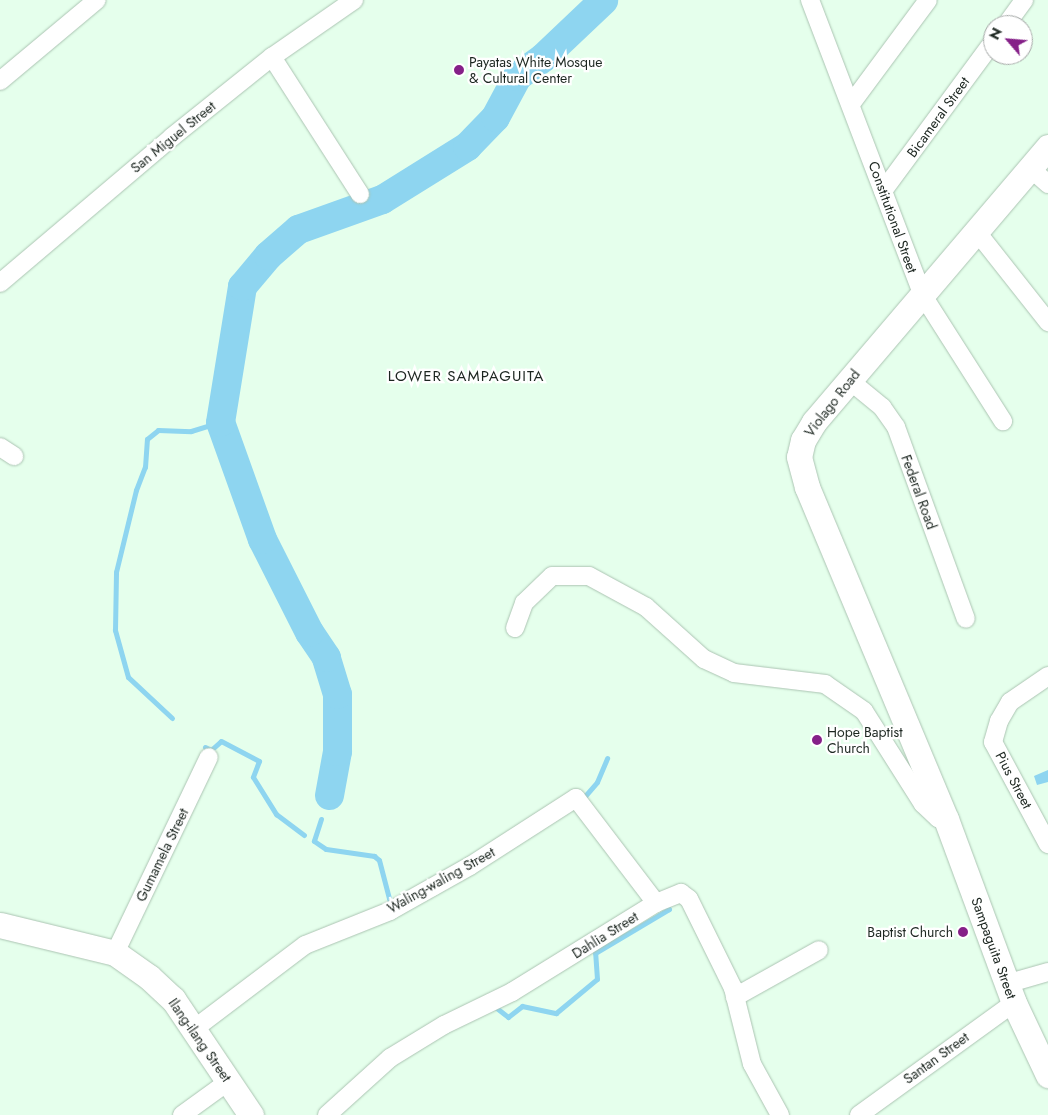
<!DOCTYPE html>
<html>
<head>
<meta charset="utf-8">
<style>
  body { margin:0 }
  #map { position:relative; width:1048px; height:1115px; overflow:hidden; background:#e5ffec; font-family:Jost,sans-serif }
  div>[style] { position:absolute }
  .water>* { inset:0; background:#8ed5f0 }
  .stream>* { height:5px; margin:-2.5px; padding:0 2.5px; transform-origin:2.5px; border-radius:2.5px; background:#8ed5f0 }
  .river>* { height:29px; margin:-14.5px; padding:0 14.5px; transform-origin:14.5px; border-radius:14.5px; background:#8ed5f0 }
  .roads { filter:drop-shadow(0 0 1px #abc4b2) drop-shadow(0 0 1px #abc4b2) }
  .street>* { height:18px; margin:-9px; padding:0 9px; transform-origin:9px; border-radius:9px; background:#fff }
  .secondary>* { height:25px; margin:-12.5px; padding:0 12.5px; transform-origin:12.5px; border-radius:12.5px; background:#fff }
  .dots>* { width:14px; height:14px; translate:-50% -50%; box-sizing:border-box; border:2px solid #fff; border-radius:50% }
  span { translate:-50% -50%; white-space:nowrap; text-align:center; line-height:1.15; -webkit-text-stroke:4.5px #fff; paint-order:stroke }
  .poi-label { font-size:14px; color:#1c2620 }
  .left { translate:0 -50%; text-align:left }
  .right { translate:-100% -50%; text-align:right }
  .street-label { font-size:14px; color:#1c2620 }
  .neighbourhood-label { font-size:15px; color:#1c2620; letter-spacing:1px }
  .north { position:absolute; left:983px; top:15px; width:50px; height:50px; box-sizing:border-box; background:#fff; border:1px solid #a4a8a6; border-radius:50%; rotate:297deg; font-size:14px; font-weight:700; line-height:20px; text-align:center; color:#1c2620 }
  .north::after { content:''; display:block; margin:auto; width:18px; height:22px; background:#852088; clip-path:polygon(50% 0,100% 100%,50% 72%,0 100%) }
</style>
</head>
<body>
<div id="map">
  <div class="water">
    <i style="clip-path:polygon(1048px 770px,1048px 782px,1037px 785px,1034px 776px)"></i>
  </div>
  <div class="stream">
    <i style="left:172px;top:718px;width:60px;rotate:-137deg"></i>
    <i style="left:128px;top:677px;width:49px;rotate:-105.5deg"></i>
    <i style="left:115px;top:630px;width:58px;rotate:-89deg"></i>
    <i style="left:116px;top:572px;width:84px;rotate:-76.3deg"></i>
    <i style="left:136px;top:490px;width:25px;rotate:-69deg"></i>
    <i style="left:145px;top:467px;width:28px;rotate:-86deg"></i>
    <i style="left:147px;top:439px;width:14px;rotate:-39deg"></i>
    <i style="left:158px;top:430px;width:33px;rotate:2deg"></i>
    <i style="left:191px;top:431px;width:30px;rotate:-17deg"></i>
    <i style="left:205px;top:747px;width:7px;rotate:27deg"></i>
    <i style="left:211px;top:750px;width:13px;rotate:-42deg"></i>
    <i style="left:221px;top:741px;width:43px;rotate:27.8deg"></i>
    <i style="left:259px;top:761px;width:17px;rotate:111deg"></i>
    <i style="left:253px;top:777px;width:44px;rotate:58.1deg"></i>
    <i style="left:276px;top:814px;width:35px;rotate:37deg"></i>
    <i style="left:585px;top:796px;width:18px;rotate:-49deg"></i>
    <i style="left:597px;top:782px;width:26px;rotate:-67deg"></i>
    <i style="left:321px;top:819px;width:23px;rotate:108deg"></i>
    <i style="left:314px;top:841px;width:14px;rotate:34deg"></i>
    <i style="left:326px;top:849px;width:49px;rotate:8.3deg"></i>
    <i style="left:374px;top:856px;width:6px;rotate:39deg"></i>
    <i style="left:379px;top:860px;width:48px;rotate:75.4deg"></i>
    <i style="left:494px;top:1006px;width:18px;rotate:38deg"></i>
    <i style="left:508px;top:1017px;width:18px;rotate:-38deg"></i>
    <i style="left:522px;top:1006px;width:35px;rotate:12deg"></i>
    <i style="left:556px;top:1013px;width:53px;rotate:-39.7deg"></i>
    <i style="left:597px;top:979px;width:26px;rotate:-94deg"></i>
    <i style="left:595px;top:953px;width:86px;rotate:-30.7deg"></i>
    <i style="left:669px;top:909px;width:4px;rotate:-135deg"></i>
  </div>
  <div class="river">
    <i style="left:329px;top:795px;width:45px;rotate:-79.7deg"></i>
    <i style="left:337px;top:751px;width:57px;rotate:-90deg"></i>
    <i style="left:337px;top:694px;width:39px;rotate:-107deg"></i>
    <i style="left:326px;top:657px;width:30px;rotate:-124deg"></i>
    <i style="left:309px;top:632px;width:104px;rotate:-116.8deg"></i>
    <i style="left:262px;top:539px;width:124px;rotate:-109.7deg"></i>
    <i style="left:220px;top:422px;width:138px;rotate:-80.8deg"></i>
    <i style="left:242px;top:286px;width:40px;rotate:-50deg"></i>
    <i style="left:268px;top:255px;width:40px;rotate:-41deg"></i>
    <i style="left:298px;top:229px;width:89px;rotate:-19.7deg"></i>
    <i style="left:382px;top:199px;width:100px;rotate:-31.9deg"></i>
    <i style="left:467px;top:146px;width:40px;rotate:-46deg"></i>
    <i style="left:495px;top:117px;width:47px;rotate:-61.8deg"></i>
    <i style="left:517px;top:76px;width:32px;rotate:-36deg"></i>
    <i style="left:543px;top:57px;width:83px;rotate:-43.5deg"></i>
  </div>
  <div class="roads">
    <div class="street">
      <i style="left:810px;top:0;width:315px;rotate:69.1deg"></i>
      <i style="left:922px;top:294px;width:151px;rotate:57.5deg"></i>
      <i style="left:1006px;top:25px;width:31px;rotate:-54deg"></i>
      <i style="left:272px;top:57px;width:163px;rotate:57.3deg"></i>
      <i style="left:0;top:81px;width:126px;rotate:-39.9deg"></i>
      <i style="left:851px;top:104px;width:129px;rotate:-53.5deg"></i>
      <i style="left:1031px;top:169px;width:23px;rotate:41deg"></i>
      <i style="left:883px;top:191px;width:185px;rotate:-53.6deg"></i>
      <i style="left:977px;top:232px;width:115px;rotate:51.7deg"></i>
      <i style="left:0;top:283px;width:226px;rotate:-40.3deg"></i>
      <i style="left:172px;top:137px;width:128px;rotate:-38.7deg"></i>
      <i style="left:272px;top:57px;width:100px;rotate:-34.8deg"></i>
      <i style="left:849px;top:380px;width:43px;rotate:39.3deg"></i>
      <i style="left:882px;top:407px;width:24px;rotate:55deg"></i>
      <i style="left:896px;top:427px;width:204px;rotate:70deg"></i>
      <i style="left:0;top:447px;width:17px;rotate:33deg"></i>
      <i style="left:515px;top:628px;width:27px;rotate:-70deg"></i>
      <i style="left:524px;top:603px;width:39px;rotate:-44deg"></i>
      <i style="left:552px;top:576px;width:37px"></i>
      <i style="left:589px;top:576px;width:65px;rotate:28.5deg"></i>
      <i style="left:646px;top:607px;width:78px;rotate:41.9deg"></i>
      <i style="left:704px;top:659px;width:33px;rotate:25deg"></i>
      <i style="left:734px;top:673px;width:92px;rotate:6.9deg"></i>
      <i style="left:825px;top:684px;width:47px;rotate:34.7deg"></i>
      <i style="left:864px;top:711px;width:110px;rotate:57.6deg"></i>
      <i style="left:923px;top:804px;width:21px;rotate:43deg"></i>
      <i style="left:938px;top:818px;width:8px;rotate:7deg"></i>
      <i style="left:1048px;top:676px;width:46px;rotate:145.6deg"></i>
      <i style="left:1010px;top:702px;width:22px;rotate:120deg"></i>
      <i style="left:999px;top:721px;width:22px;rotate:106deg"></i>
      <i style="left:993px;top:742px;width:116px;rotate:61.7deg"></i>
      <i style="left:115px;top:953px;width:217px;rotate:-64.4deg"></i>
      <i style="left:1006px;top:984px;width:44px;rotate:-15.9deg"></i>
      <i style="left:735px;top:997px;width:96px;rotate:-29.2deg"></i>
      <i style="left:194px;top:1029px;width:139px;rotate:-37.1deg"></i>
      <i style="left:305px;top:945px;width:92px;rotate:-21.8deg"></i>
      <i style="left:390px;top:911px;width:92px;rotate:-29.4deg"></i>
      <i style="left:470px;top:866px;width:126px;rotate:-32.7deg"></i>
      <i style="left:576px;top:798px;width:132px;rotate:52.7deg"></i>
      <i style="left:182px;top:1115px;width:58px;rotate:-35.9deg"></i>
      <i style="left:327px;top:1115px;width:85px;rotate:-42.1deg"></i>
      <i style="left:390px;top:1058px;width:63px;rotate:-31.4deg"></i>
      <i style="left:444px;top:1025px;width:76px;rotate:-25.9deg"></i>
      <i style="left:512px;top:992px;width:169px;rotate:-31.7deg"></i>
      <i style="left:656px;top:903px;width:27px;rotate:-22deg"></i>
      <i style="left:681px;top:893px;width:10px;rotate:37deg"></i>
      <i style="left:689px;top:899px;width:99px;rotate:63.7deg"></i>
      <i style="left:733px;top:988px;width:78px;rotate:76deg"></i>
      <i style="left:752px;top:1064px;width:58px;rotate:61.2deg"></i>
      <i style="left:859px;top:1115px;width:191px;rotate:-35.9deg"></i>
    </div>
    <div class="secondary">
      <i style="left:1048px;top:147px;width:361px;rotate:130.4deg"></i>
      <i style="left:814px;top:422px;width:21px;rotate:121deg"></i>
      <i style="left:803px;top:440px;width:17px;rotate:103deg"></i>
      <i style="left:799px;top:457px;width:31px;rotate:75deg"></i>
      <i style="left:807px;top:487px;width:360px;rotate:67.3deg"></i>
      <i style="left:946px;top:819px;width:196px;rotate:69.7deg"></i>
      <i style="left:1014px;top:1003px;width:80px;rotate:64.7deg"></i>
      <i style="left:0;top:925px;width:118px;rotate:13.7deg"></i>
      <i style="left:115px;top:953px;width:42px;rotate:35.2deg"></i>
      <i style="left:149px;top:977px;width:33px;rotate:43deg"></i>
      <i style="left:173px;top:999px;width:140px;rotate:56.1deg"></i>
    </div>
  </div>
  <div class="dots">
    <i style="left:459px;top:70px;background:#852088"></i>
    <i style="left:817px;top:740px;background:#852088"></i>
    <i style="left:963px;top:932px;background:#852088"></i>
  </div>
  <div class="poi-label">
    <span class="left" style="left:469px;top:70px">Payatas White Mosque<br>&amp; Cultural Center</span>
    <span class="left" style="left:827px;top:740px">Hope Baptist<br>Church</span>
    <span class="right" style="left:953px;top:932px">Baptist Church</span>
  </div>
  <div class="street-label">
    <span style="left:938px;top:117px;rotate:-54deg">Bicameral Street</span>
    <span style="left:173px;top:137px;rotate:-39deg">San Miguel Street</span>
    <span style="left:893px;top:217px;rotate:70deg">Constitutional Street</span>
    <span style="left:832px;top:403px;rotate:-52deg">Violago Road</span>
    <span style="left:919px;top:492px;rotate:70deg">Federal Road</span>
    <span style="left:1014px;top:780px;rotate:62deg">Pius Street</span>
    <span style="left:162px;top:855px;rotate:-64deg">Gumamela Street</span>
    <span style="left:441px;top:880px;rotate:-29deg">Waling-waling Street</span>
    <span style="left:605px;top:935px;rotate:-32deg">Dahlia Street</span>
    <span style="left:994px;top:948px;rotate:70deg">Sampaguita Street</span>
    <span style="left:200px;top:1040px;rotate:55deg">Ilang-ilang Street</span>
    <span style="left:936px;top:1058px;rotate:-36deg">Santan Street</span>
  </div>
  <div class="neighbourhood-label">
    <span style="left:466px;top:377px">LOWER SAMPAGUITA</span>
  </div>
  <div class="north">N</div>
</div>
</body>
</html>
